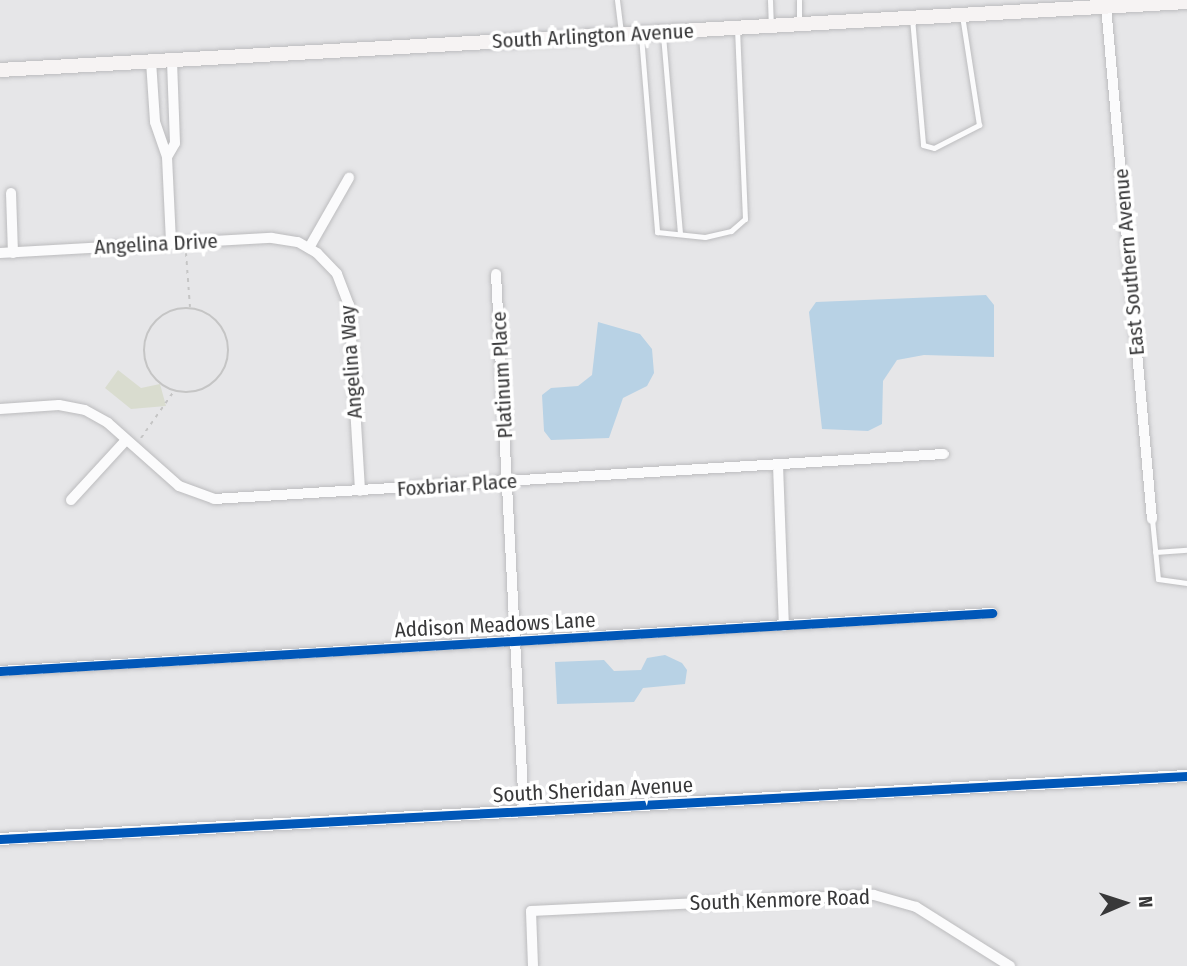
<!DOCTYPE html>
<html>
<head>
<meta charset="utf-8">
<style>
  body { margin:0 }
  #map { position:relative; width:1187px; height:966px; overflow:hidden; background:#e6e6e8; font-family:"Fira Sans Condensed",sans-serif }
  div>[style] { position:absolute }
  .green>* { inset:0; background:#d9dccf }
  .water>* { inset:0; background:#b8d2e5 }
  .path>* { height:2px; margin-top:-1px; transform-origin:0; background:repeating-linear-gradient(90deg,#c5c5c5 0 3.5px,transparent 0 8.5px) }
  .path>.ring { margin:-1px; padding:0; box-sizing:content-box; background:none; border:2px solid #c5c5c5; border-radius:50% }
  .roads { filter:drop-shadow(0 0 2px #bcbcbe) drop-shadow(0 0 2px #bcbcbe) }
  .service>* { height:5px; margin:-2.5px; padding:0 2.5px; transform-origin:2.5px; border-radius:2.5px; background:#fbfbfc }
  .minor>* { height:10px; margin:-5px; padding:0 5px; transform-origin:5px; border-radius:5px; background:#fbfbfc }
  .tertiary>* { height:12px; margin:-6px; padding:0 6px; transform-origin:6px; border-radius:6px; background:#fbfbfc }
  .secondary>* { height:14px; margin:-7px; padding:0 7px; transform-origin:7px; border-radius:7px; background:#f6f3f3 }
  .cycleway>* { height:9px; margin:-4.5px; padding:0 4.5px; transform-origin:4.5px; border-radius:4.5px; background:#0057b8 }
  span { translate:-50% -50%; white-space:nowrap; text-align:center; line-height:1.15; -webkit-text-stroke:7px #fff; paint-order:stroke }
  .street-label { font-size:21px; color:#383839 }
  .north { position:absolute; left:1089px; top:868px; width:70px; height:70px; -webkit-text-stroke:5px #fff; paint-order:stroke; rotate:87deg; font-size:19px; font-weight:700; line-height:28px; text-align:center; color:#383839 }
  .north::after { content:''; display:block; margin:auto; width:24px; height:32px; background:#383839; clip-path:polygon(50% 0,100% 100%,50% 72%,0 100%) }
</style>
</head>
<body>
<div id="map">
  <div class="green">
    <i style="clip-path:polygon(118px 370px,141px 388px,160px 384px,166px 406px,131px 409px,105px 388px)"></i>
  </div>
  <div class="water">
    <i style="clip-path:polygon(986px 295px,994px 305px,994px 357px,924px 355px,897px 360px,883px 381px,882px 424px,868px 431px,822px 429px,809px 312px,816px 302px)"></i>
    <i style="clip-path:polygon(598px 322px,640px 334px,652px 349px,654px 373px,647px 386px,623px 398px,609px 438px,551px 440px,544px 431px,542px 395px,551px 388px,578px 386px,592px 375px)"></i>
    <i style="clip-path:polygon(665px 655px,682px 663px,687px 670px,685px 684px,643px 688px,634px 702px,557px 704px,555px 662px,604px 660px,614px 671px,641px 670px,647px 658px)"></i>
  </div>
  <div class="path">
    <i style="left:186px;top:253px;width:54px;rotate:85.8deg"></i>
    <i class="ring" style="left:144px;top:308px;width:82px;height:82px"></i>
    <i style="left:141px;top:438px;width:57px;rotate:-54.9deg"></i>
  </div>
  <div class="roads">
    <div class="service">
      <i style="left:617px;top:0;width:34px;rotate:83deg"></i>
      <i style="left:770px;top:0;width:25px;rotate:88deg"></i>
      <i style="left:799px;top:0;width:24px;rotate:90deg"></i>
      <i style="left:912px;top:18px;width:127px;rotate:85deg"></i>
      <i style="left:923px;top:145px;width:11px;rotate:15deg"></i>
      <i style="left:934px;top:148px;width:51px;rotate:-27.1deg"></i>
      <i style="left:979px;top:125px;width:111px;rotate:-98.8deg"></i>
      <i style="left:663px;top:35px;width:199px;rotate:85.1deg"></i>
      <i style="left:641px;top:36px;width:197px;rotate:85.3deg"></i>
      <i style="left:657px;top:232px;width:48px;rotate:5.9deg"></i>
      <i style="left:705px;top:237px;width:27px;rotate:-13deg"></i>
      <i style="left:731px;top:231px;width:18px;rotate:-41deg"></i>
      <i style="left:745px;top:219px;width:189px;rotate:-92.4deg"></i>
      <i style="left:1152px;top:519px;width:60px;rotate:84.3deg"></i>
      <i style="left:1158px;top:579px;width:29px;rotate:8deg"></i>
      <i style="left:1155px;top:552px;width:32px;rotate:-4deg"></i>
    </div>
    <div class="minor">
      <i style="left:1106px;top:6px;width:515px;rotate:84.88deg"></i>
      <i style="left:151px;top:61px;width:61px;rotate:86.2deg"></i>
      <i style="left:155px;top:122px;width:37px;rotate:71deg"></i>
      <i style="left:167px;top:157px;width:86px;rotate:87.3deg"></i>
      <i style="left:167px;top:157px;width:16px;rotate:-60deg"></i>
      <i style="left:175px;top:143px;width:83px;rotate:-92.1deg"></i>
      <i style="left:11px;top:193px;width:60px;rotate:88.1deg"></i>
      <i style="left:309px;top:248px;width:81px;rotate:-60.3deg"></i>
      <i style="left:0;top:253px;width:272px;rotate:-3.2deg"></i>
      <i style="left:272px;top:238px;width:26px;rotate:9deg"></i>
      <i style="left:298px;top:242px;width:22px;rotate:30deg"></i>
      <i style="left:317px;top:253px;width:29px;rotate:46deg"></i>
      <i style="left:337px;top:274px;width:33px;rotate:69deg"></i>
      <i style="left:349px;top:305px;width:186px;rotate:86.6deg"></i>
      <i style="left:496px;top:274px;width:539px;rotate:87.02deg"></i>
      <i style="left:0;top:409px;width:59px;rotate:-3.9deg"></i>
      <i style="left:59px;top:405px;width:26px;rotate:11deg"></i>
      <i style="left:85px;top:410px;width:26px;rotate:29deg"></i>
      <i style="left:108px;top:423px;width:95px;rotate:41.6deg"></i>
      <i style="left:179px;top:486px;width:37px;rotate:20deg"></i>
      <i style="left:214px;top:499px;width:731px;rotate:-3.53deg"></i>
      <i style="left:778px;top:465px;width:161px;rotate:87.9deg"></i>
      <i style="left:71px;top:500px;width:81px;rotate:-47.5deg"></i>
      <i style="left:0;top:671px;width:994px;rotate:-3.35deg"></i>
      <i style="left:533px;top:966px;width:55px;rotate:-92.1deg"></i>
      <i style="left:531px;top:911px;width:343px;rotate:-2.7deg"></i>
      <i style="left:874px;top:895px;width:44px;rotate:15.9deg"></i>
      <i style="left:916px;top:907px;width:111px;rotate:32.1deg"></i>
    </div>
    <div class="tertiary">
      <i style="left:0;top:839px;width:1189px;rotate:-3.04deg"></i>
    </div>
    <div class="secondary">
      <i style="left:0;top:70px;width:1189px;rotate:-3.28deg"></i>
    </div>
  </div>
  <div class="cycleway">
    <i style="left:0;top:671px;width:994px;rotate:-3.35deg"></i>
    <i style="left:0;top:839px;width:1189px;rotate:-3.04deg"></i>
  </div>
  <div class="street-label">
    <span style="left:593px;top:36px;rotate:-3deg">South Arlington Avenue</span>
    <span style="left:156px;top:244px;rotate:-3deg">Angelina Drive</span>
    <span style="left:1129px;top:262px;rotate:-95deg">East Southern Avenue</span>
    <span style="left:351px;top:362px;rotate:-94deg">Angelina Way</span>
    <span style="left:502px;top:375px;rotate:-93deg">Platinum Place</span>
    <span style="left:457px;top:485px;rotate:-4deg">Foxbriar Place</span>
    <span style="left:495px;top:625px;rotate:-3deg">Addison Meadows Lane</span>
    <span style="left:593px;top:790px;rotate:-3deg">South Sheridan Avenue</span>
    <span style="left:780px;top:900px;rotate:-2deg">South Kenmore Road</span>
  </div>
  <div class="north">N</div>
</div>
</body>
</html>
